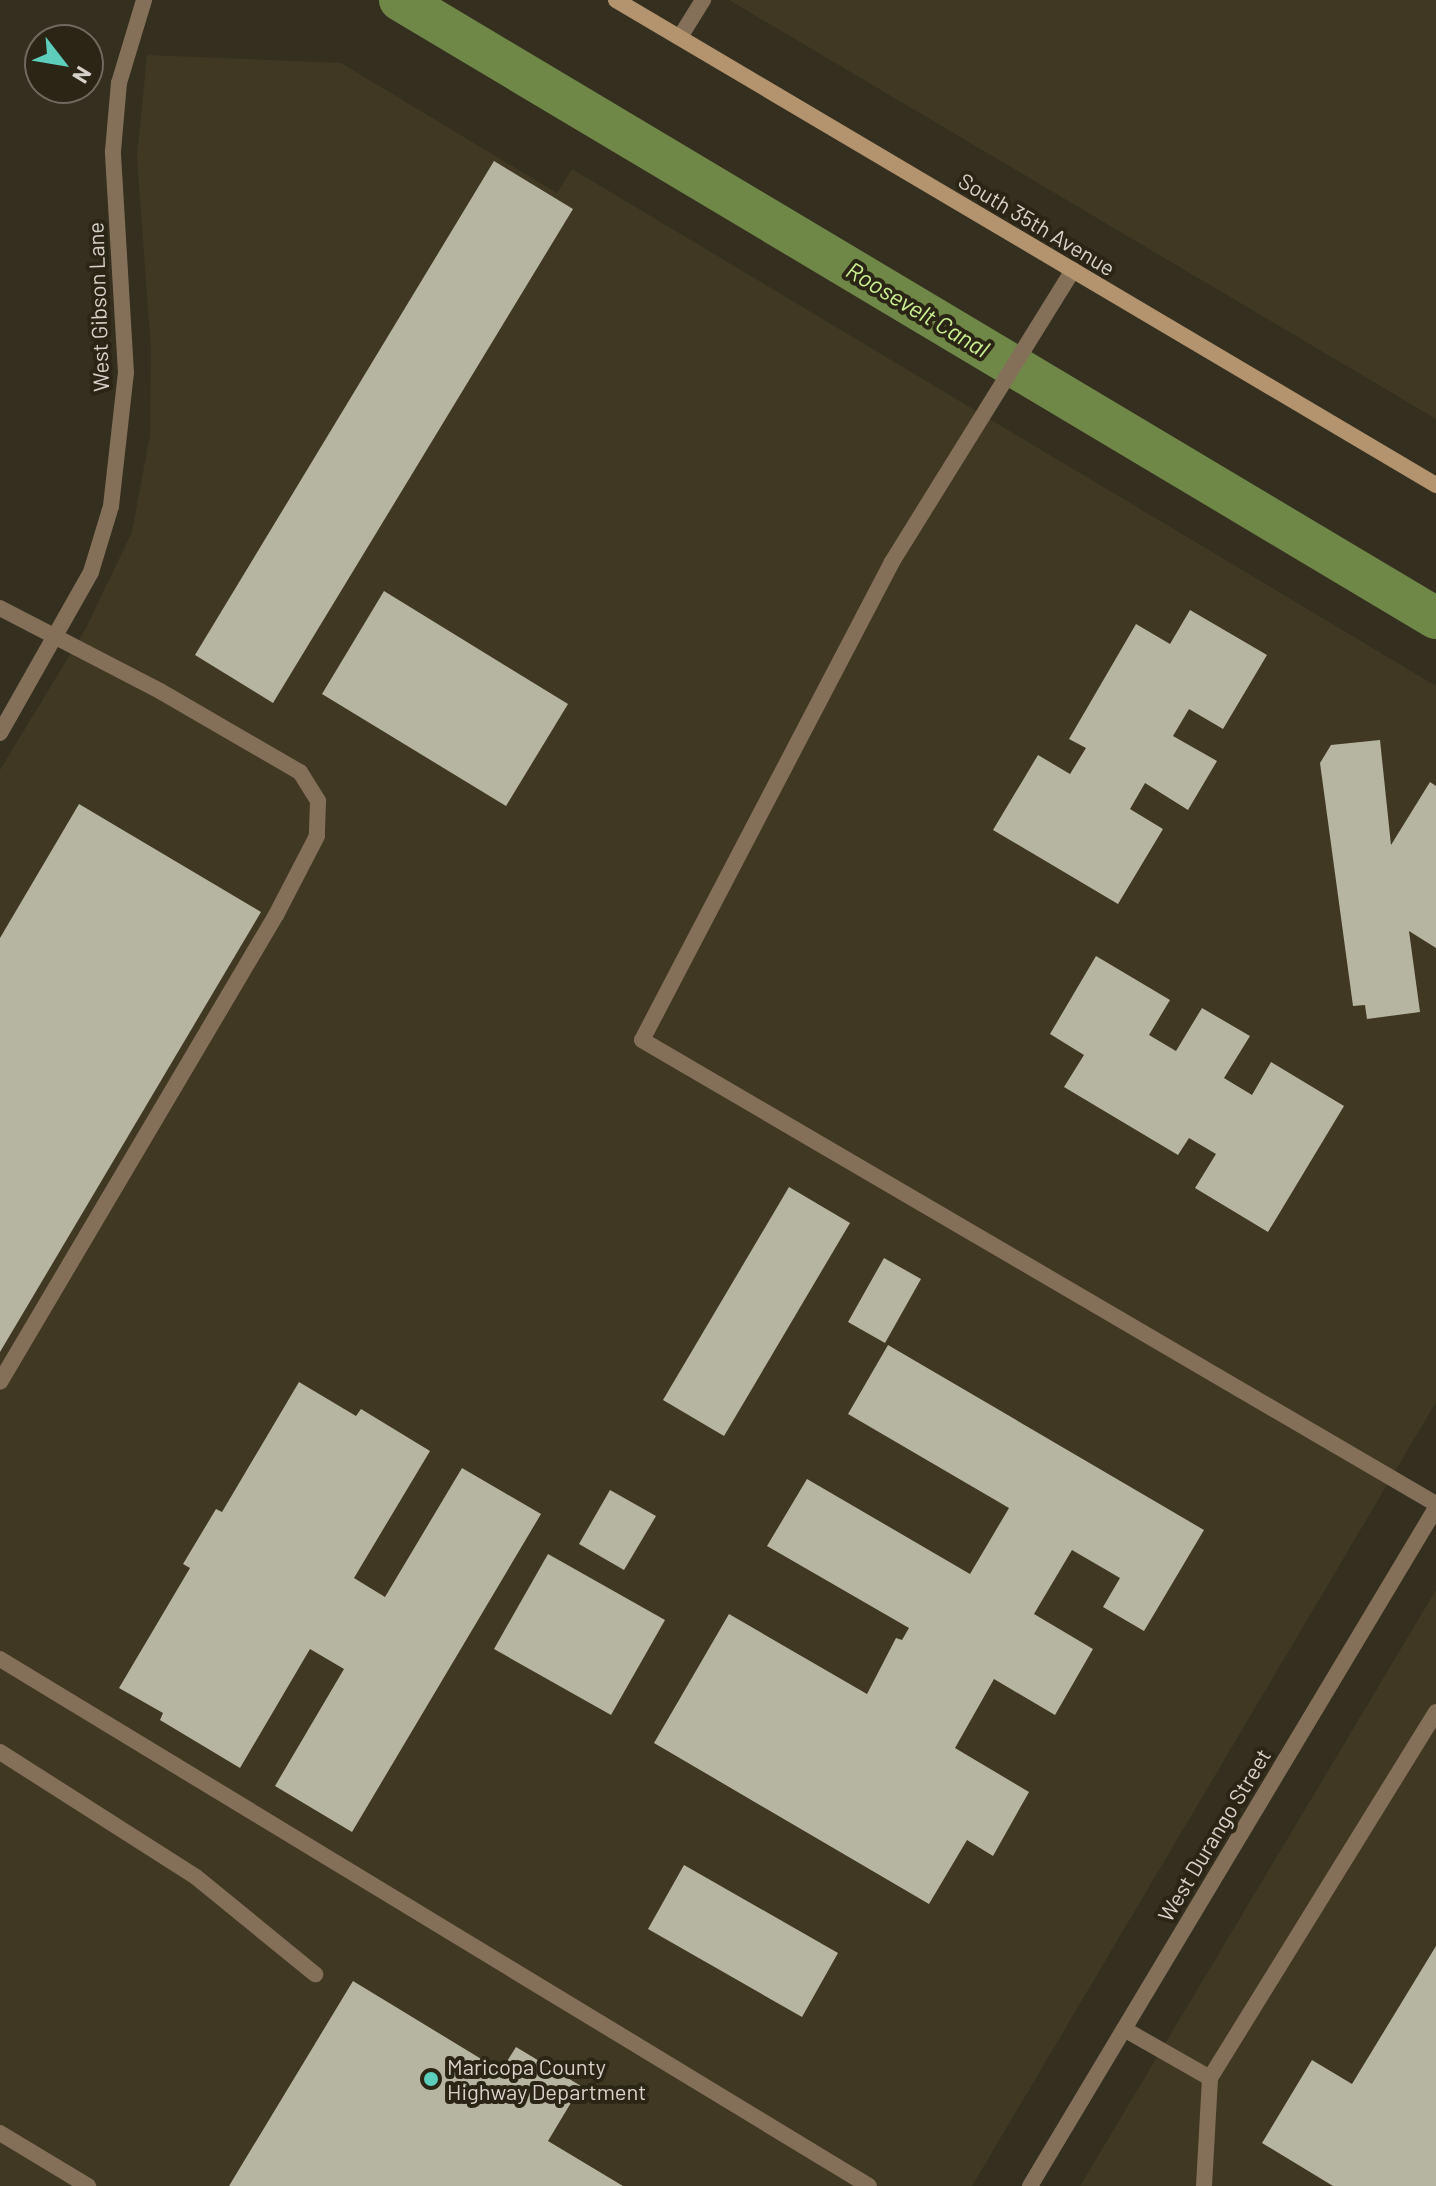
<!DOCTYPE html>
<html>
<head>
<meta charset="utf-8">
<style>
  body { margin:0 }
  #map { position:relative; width:1436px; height:2186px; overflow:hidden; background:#352f20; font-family:Barlow,sans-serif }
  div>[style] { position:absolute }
  .built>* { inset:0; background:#403822 }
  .canal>* { height:42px; margin:-21px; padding:0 21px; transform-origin:21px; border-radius:21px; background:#6f8847 }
  .building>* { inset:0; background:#b5b5a2 }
  .service>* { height:16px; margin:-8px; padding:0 8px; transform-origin:8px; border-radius:8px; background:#847059 }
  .minor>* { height:16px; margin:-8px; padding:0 8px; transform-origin:8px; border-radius:8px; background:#847059 }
  .tertiary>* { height:16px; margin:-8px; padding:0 8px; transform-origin:8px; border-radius:8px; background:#847059 }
  .secondary>* { height:16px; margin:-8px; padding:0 8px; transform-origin:8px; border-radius:8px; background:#b4946e }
  .dots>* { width:22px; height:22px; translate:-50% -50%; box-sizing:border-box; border:4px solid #2b2516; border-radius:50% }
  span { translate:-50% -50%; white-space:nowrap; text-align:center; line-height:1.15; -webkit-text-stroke:8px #2b2516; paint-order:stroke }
  .street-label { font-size:22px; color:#d6d2c9 }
  .poi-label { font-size:22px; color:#d6d2c9 }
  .left { translate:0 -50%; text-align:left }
  .water-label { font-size:24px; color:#c9ee91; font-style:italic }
  .north { position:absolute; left:24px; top:24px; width:80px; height:80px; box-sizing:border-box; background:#2b2516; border:2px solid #6f6a5e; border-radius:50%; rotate:121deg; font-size:22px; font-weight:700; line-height:32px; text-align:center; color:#d6d2c9 }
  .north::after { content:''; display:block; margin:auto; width:28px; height:36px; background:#5ccebb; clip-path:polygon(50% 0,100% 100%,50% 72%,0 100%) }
</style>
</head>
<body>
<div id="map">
  <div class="built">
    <i style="clip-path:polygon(729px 0,1436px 0,1436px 419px)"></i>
    <i style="clip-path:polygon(147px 55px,341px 63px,557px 193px,572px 169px,1436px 686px,1436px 1402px,972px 2186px,0 2186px,0 770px,86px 628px,132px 532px,150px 435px,151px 350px,137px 157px)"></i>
    <i style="clip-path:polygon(1436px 1590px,1436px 2186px,1080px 2186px)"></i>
  </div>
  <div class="canal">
    <i style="left:400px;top:0;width:1206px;rotate:30.82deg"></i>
  </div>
  <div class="building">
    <i style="clip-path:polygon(494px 161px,573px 209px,273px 703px,195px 655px)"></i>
    <i style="clip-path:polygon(384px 591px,568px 704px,506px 806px,322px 694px)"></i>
    <i style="clip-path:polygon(1190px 610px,1267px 655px,1223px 729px,1189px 709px,1173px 736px,1217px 761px,1188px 810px,1145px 783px,1130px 809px,1163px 829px,1118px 904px,993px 830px,1038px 755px,1070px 774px,1086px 748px,1069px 739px,1136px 624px,1170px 644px)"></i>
    <i style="clip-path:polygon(1380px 740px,1391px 845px,1430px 782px,1436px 786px,1436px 948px,1409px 931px,1420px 1012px,1367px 1019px,1365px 1005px,1353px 1006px,1320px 763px,1331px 745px)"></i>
    <i style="clip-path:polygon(79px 804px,261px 912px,0 1352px,0 938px)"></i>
    <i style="clip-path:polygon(1096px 956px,1170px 1000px,1149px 1035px,1176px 1051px,1202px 1008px,1250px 1036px,1224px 1078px,1252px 1095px,1271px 1062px,1344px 1106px,1268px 1232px,1195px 1188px,1216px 1154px,1189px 1138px,1178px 1155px,1064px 1087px,1084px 1055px,1050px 1034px)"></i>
    <i style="clip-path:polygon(789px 1187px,850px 1223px,724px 1436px,663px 1400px)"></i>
    <i style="clip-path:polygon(884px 1258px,921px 1279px,885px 1343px,848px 1322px)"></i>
    <i style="clip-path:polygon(888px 1345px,1204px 1530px,1144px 1631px,1103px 1607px,1120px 1578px,1072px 1550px,1034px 1614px,1093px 1649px,1055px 1715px,994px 1679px,955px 1748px,1029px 1792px,993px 1856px,967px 1840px,929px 1904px,654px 1743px,729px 1614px,867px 1694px,896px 1638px,902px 1640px,909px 1628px,767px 1546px,807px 1479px,970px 1574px,1009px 1508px,848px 1414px)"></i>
    <i style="clip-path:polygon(299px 1382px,356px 1416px,361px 1409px,430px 1451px,354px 1578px,385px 1597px,462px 1468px,541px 1514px,352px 1832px,275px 1786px,344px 1669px,310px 1649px,240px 1768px,160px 1720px,163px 1713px,119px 1688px,190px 1568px,183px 1564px,216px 1509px,222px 1512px)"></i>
    <i style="clip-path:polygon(610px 1490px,656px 1516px,624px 1570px,579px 1544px)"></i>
    <i style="clip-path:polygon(548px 1554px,665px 1620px,611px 1715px,494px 1649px)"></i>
    <i style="clip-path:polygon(684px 1865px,838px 1953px,802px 2017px,648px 1929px)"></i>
    <i style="clip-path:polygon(1436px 1946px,1436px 2186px,1333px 2186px,1262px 2143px,1312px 2060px,1352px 2084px)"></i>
    <i style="clip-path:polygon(353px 1981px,501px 2071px,516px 2047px,581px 2086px,548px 2141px,623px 2186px,229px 2186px)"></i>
  </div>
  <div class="service">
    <i style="left:680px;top:37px;width:44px;rotate:-58.1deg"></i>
    <i style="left:1073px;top:270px;width:344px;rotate:121.8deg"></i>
    <i style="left:892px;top:562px;width:539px;rotate:117.61deg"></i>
    <i style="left:642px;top:1040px;width:920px;rotate:30.3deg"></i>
    <i style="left:0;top:608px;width:180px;rotate:27.4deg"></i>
    <i style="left:160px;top:691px;width:162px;rotate:30.1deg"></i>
    <i style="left:300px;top:772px;width:34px;rotate:58deg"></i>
    <i style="left:318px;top:801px;width:35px;rotate:92deg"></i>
    <i style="left:317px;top:836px;width:89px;rotate:117.4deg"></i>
    <i style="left:276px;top:915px;width:542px;rotate:120.58deg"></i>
    <i style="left:0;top:1659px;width:1016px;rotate:31.23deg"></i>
    <i style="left:0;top:1752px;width:232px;rotate:32.5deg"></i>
    <i style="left:196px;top:1877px;width:154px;rotate:39.2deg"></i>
    <i style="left:1124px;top:2029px;width:99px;rotate:29.7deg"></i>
    <i style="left:0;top:2133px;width:103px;rotate:31.1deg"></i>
    <i style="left:1204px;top:2186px;width:108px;rotate:-86.8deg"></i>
    <i style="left:1210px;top:2078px;width:430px;rotate:-58.3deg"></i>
  </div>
  <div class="minor">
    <i style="left:0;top:733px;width:185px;rotate:-60.5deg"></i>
    <i style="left:91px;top:572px;width:69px;rotate:-73.1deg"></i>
    <i style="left:111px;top:506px;width:134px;rotate:-83.6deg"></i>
    <i style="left:126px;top:373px;width:222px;rotate:-93.4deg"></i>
    <i style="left:113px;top:151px;width:68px;rotate:-85deg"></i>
    <i style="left:119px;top:83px;width:87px;rotate:-73.2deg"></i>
  </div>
  <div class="tertiary">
    <i style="left:1030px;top:2186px;width:790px;rotate:-59.09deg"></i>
  </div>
  <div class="secondary">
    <i style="left:616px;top:0;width:953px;rotate:30.6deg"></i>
  </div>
  <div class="dots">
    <i style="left:431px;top:2079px;background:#5ccebb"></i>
  </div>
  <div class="street-label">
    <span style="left:1037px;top:224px;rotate:31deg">South 35th Avenue</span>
    <span style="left:98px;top:307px;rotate:-92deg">West Gibson Lane</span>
    <span style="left:1214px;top:1835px;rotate:-59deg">West Durango Street</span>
  </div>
  <div class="poi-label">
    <span class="left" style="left:447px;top:2079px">Maricopa County<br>Highway Department</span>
  </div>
  <div class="water-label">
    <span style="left:918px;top:309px;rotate:31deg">Roosevelt Canal</span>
  </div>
  <div class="north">N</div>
</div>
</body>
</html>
